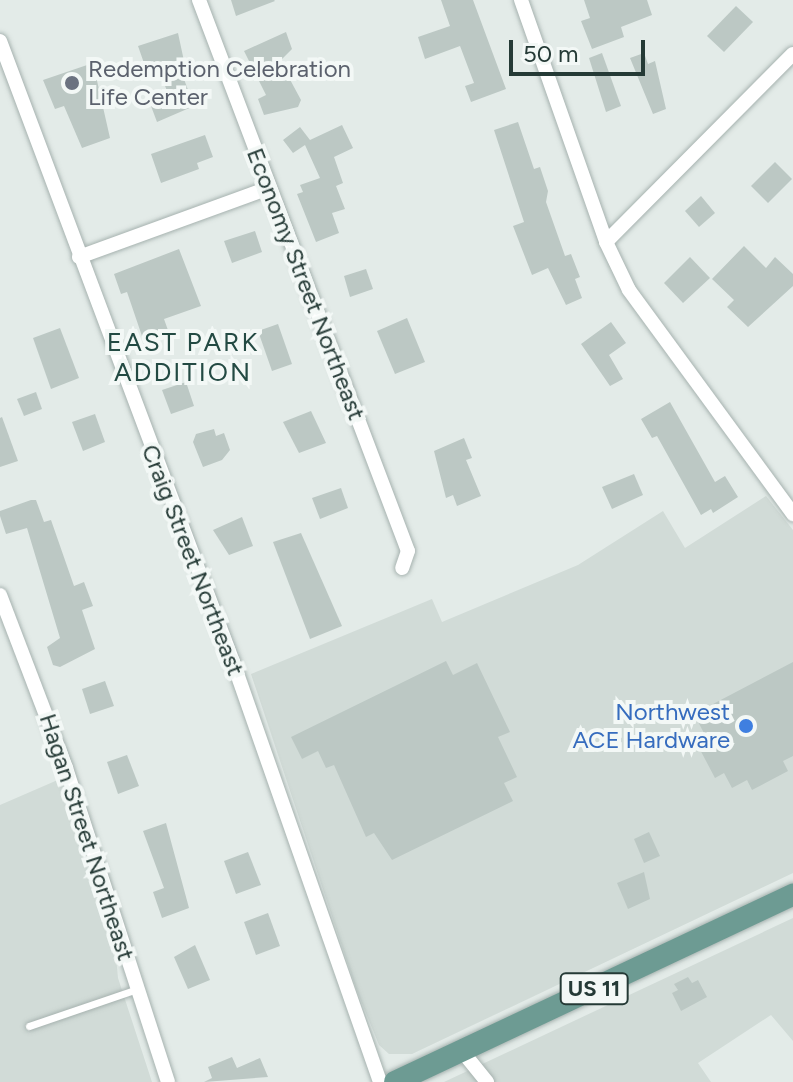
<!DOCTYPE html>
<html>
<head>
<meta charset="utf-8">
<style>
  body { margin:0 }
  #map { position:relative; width:793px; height:1082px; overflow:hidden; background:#e3ebe8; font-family:Figtree,sans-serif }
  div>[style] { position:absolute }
  .built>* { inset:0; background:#d1dbd7 }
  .building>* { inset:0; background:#bcc8c4 }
  .roads { filter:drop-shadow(0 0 2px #a6b2af) drop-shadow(0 0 2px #a6b2af) }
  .lane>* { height:7px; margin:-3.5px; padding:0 3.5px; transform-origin:3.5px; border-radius:3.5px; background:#fff }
  .street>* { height:14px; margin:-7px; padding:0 7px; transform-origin:7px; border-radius:7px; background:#fff }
  .primary>* { height:22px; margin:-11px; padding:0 11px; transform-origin:11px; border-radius:11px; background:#6d9b93 }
  .dots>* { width:22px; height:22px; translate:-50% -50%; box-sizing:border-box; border:4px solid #f3f8f6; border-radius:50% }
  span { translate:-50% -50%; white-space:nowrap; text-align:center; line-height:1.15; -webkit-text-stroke:8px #f3f8f6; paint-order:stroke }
  .shield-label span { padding:2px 6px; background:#f3f8f6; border:2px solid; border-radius:6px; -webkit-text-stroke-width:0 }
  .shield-label { font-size:22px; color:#253a36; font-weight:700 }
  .worship-label { font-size:24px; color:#5b616d }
  .left { translate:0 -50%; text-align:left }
  .street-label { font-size:24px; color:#253a36 }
  .shop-label { font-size:24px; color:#366cbe }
  .right { translate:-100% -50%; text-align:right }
  .neighbourhood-label { font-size:26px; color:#234a43; letter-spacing:2px }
  .scale { position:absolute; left:509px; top:40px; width:136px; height:36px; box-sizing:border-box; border:4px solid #253a36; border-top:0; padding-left:10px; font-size:24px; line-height:28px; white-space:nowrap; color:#253a36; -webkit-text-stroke:6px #f3f8f6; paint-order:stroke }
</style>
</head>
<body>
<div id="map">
  <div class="built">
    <i style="clip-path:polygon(766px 496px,793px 530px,793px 873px,412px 1054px,389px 1054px,379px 1045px,357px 991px,251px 674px,432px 599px,442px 622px,578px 565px,663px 511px,685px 548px)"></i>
    <i style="clip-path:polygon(60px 779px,115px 947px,118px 978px,152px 1082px,0 1082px,0 805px)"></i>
    <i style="clip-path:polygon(793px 918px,793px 1041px,771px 1015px,698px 1063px,711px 1082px,444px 1082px)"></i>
  </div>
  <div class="building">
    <i style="clip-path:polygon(231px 0,274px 0,275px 1px,236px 16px)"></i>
    <i style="clip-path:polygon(441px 0,473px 0,506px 89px,471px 102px,465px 86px,474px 83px,460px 46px,425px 59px,418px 37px,450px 26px)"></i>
    <i style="clip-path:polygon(584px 0,647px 0,652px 15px,621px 27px,624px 37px,592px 49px,581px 21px,590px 18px)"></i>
    <i style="clip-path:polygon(736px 6px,753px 22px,724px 52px,707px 36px)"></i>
    <i style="clip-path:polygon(286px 32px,292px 49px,280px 61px,301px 100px,298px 107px,264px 115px,258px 99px,266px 95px,244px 51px)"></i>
    <i style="clip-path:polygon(178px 33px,184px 61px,178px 63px,194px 106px,157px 122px,148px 98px,167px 91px,156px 62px,145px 66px,138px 46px)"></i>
    <i style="clip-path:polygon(602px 53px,621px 106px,606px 112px,589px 58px)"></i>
    <i style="clip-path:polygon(644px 53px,648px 64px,655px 61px,666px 109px,653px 114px,630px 58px)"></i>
    <i style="clip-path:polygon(93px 63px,110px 138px,82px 148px,64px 106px,55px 109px,43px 80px)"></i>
    <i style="clip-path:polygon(518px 122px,534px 169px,540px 167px,548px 191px,546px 202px,565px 256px,571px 254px,580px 277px,575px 279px,582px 298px,566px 305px,548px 268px,532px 275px,513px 226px,524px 222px,494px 130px)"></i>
    <i style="clip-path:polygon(342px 125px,353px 148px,334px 157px,343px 183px,336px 186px,345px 209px,332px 213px,339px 233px,316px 242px,297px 194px,303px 192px,300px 185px,320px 178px,305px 145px,293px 153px,283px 140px,300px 127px,310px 140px)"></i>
    <i style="clip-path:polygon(205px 135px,213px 157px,197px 163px,199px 169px,161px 183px,151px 154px)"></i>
    <i style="clip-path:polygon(775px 162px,792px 179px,768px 203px,751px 186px)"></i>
    <i style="clip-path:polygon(701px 196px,715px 213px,699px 227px,685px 211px)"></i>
    <i style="clip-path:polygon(255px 231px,262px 252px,232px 263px,224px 241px)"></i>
    <i style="clip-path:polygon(744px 246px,766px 268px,775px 257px,793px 274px,793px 286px,748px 327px,727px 307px,734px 300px,712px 279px)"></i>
    <i style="clip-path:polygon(179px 249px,201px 306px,164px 319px,169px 333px,144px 342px,127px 292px,121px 294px,114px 274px)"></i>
    <i style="clip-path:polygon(690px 257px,710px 278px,683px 303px,664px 283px)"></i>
    <i style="clip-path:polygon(366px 269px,373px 289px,350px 297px,344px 276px)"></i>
    <i style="clip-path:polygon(407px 318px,425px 362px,395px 374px,377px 331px)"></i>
    <i style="clip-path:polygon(611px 322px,626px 343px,609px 355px,623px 379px,610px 386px,581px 344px)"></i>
    <i style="clip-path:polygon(278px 324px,292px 364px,272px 371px,258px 331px)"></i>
    <i style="clip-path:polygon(60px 328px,79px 378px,51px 389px,33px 338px)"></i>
    <i style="clip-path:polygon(186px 382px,194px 406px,171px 414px,162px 390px)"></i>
    <i style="clip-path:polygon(36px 392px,42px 409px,24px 416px,17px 399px)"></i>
    <i style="clip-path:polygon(670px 402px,715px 482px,725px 476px,738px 497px,713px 513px,711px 509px,701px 515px,657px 436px,652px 438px,641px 419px)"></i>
    <i style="clip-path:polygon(311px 411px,326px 443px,299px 453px,283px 422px)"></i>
    <i style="clip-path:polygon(95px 414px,105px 442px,83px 451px,72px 422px)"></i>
    <i style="clip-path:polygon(2px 417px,18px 461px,0 467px,0 418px)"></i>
    <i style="clip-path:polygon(214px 429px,216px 436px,224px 433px,230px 450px,222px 460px,203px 467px,193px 442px,196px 434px)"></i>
    <i style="clip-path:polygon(464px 438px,472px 458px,466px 460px,481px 496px,457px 506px,453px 495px,446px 498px,434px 451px)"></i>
    <i style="clip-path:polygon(634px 474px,643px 495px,612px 509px,602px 487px)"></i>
    <i style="clip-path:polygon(341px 488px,348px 508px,320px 519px,312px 498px)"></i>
    <i style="clip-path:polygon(31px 500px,36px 500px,44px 522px,51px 520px,74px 586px,84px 582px,93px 606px,82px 610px,95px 649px,60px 667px,53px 665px,47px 647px,60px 638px,27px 528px,6px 534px,0 516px,0 511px)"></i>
    <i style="clip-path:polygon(242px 517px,253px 546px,229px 555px,213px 530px)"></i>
    <i style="clip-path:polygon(301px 533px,342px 626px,310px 639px,273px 542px)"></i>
    <i style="clip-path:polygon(446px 661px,453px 675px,477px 663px,510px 732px,498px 737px,517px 777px,504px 783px,513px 801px,392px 860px,374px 833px,366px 837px,334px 765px,326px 768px,318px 751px,302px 759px,291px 737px)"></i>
    <i style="clip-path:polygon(793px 662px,793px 756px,783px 761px,788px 771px,752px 790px,747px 780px,732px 788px,724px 773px,715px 778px,696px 742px,706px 737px,694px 714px)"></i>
    <i style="clip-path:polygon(105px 681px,114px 706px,90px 714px,82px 689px)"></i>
    <i style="clip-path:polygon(127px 755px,139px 786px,118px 794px,107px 762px)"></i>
    <i style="clip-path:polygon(166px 823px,189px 908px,162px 918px,153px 892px,164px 888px,143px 831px)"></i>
    <i style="clip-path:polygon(649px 832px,660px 856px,644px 863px,634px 839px)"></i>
    <i style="clip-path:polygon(248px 852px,261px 885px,236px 894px,224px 861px)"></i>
    <i style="clip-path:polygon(644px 872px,650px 899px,628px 909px,617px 883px)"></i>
    <i style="clip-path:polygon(268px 913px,280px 946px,256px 955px,244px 922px)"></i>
    <i style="clip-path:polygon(195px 945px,210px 980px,188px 989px,174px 957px)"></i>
    <i style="clip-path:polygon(688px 977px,692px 983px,698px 980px,707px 997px,681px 1011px,672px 993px,678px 990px,674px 984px)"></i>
    <i style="clip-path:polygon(232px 1057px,237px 1068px,260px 1058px,268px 1077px,204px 1082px,212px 1078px,208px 1067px)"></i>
  </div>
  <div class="roads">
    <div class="lane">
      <i style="left:29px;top:1026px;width:114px;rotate:-18.9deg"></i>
    </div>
    <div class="street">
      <i style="left:199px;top:0;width:589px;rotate:69.23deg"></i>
      <i style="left:408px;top:551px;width:18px;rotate:109deg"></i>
      <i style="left:521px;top:0;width:256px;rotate:70.6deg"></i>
      <i style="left:606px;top:242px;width:53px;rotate:64.4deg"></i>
      <i style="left:629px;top:290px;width:278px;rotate:53.8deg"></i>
      <i style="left:0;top:41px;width:663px;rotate:69.43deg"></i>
      <i style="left:233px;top:662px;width:445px;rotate:70.7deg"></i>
      <i style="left:606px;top:242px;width:265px;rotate:-45.2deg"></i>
      <i style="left:79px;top:257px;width:202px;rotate:-20deg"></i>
      <i style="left:0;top:595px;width:185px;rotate:69.1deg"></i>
      <i style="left:66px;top:768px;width:330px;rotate:72deg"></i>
      <i style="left:462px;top:1051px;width:40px;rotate:51deg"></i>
    </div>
    <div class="primary">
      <i style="left:395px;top:1082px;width:440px;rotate:-25.2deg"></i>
    </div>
  </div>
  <div class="dots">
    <i style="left:72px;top:83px;background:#6b7280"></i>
    <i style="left:746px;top:726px;background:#3f7fe0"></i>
  </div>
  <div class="shield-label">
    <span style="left:594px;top:989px">US 11</span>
  </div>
  <div class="worship-label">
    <span class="left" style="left:88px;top:83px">Redemption Celebration<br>Life Center</span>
  </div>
  <div class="street-label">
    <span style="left:306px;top:284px;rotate:69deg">Economy Street Northeast</span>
    <span style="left:193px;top:560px;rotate:69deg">Craig Street Northeast</span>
    <span style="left:87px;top:837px;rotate:72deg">Hagan Street Northeast</span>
  </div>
  <div class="shop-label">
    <span class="right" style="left:730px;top:726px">Northwest<br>ACE Hardware</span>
  </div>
  <div class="neighbourhood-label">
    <span style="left:183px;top:358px">EAST PARK<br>ADDITION</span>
  </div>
  <div class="scale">50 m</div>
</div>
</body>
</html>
